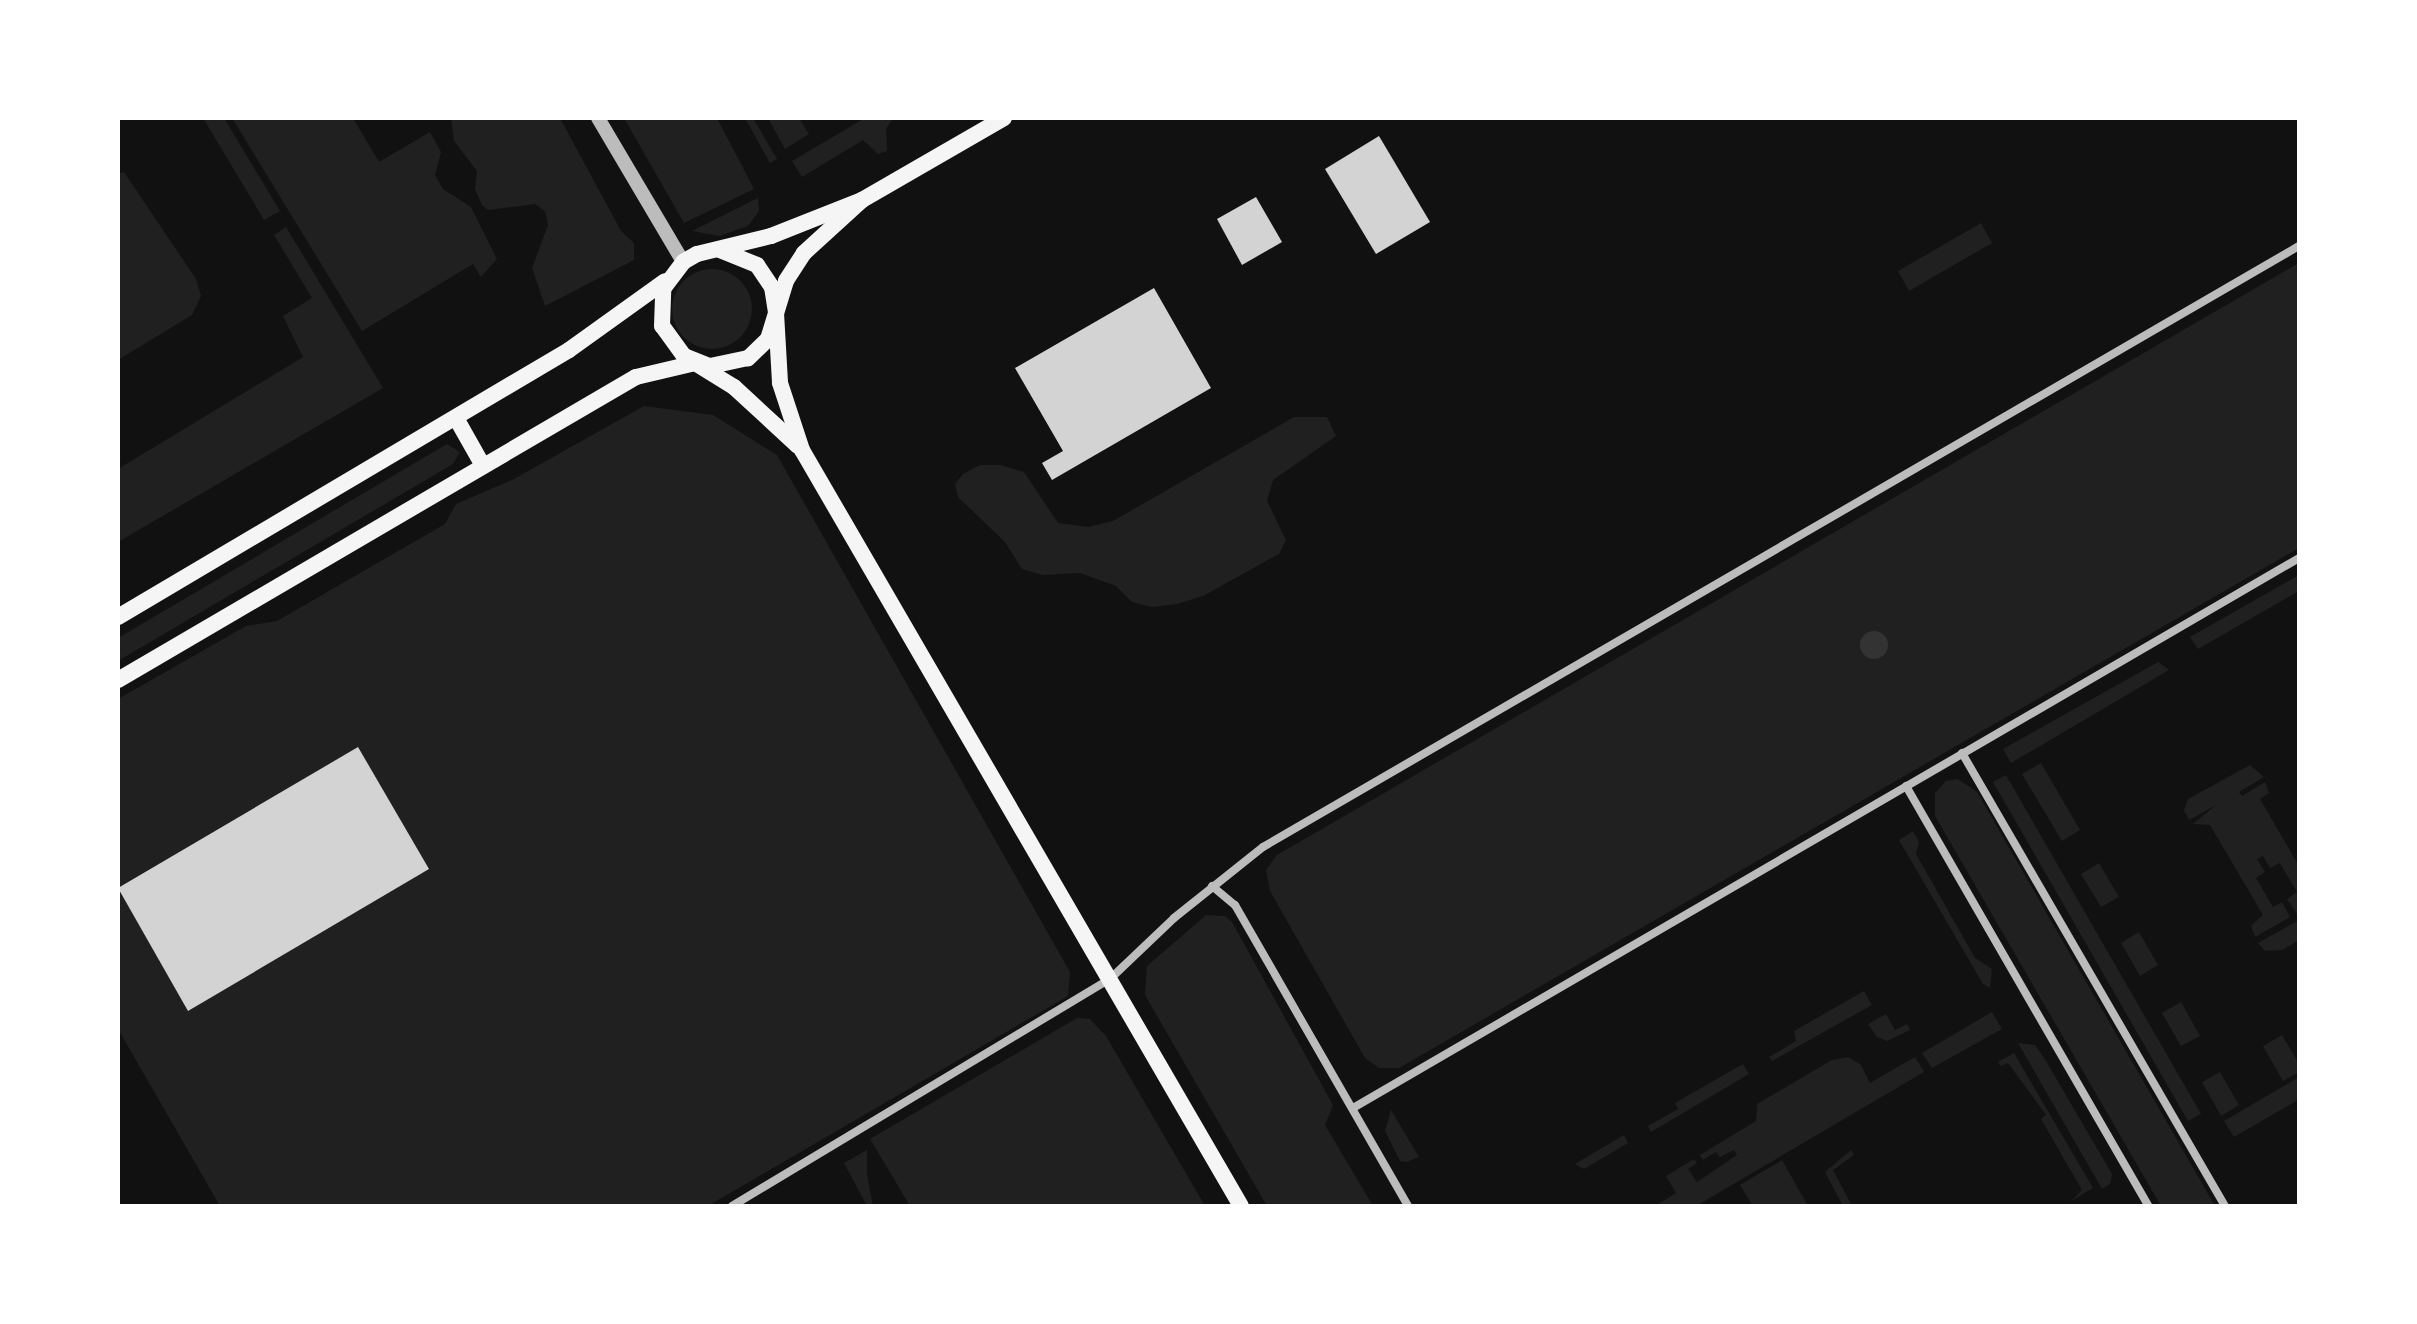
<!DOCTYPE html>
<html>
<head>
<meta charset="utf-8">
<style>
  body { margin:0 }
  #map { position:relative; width:2417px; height:1324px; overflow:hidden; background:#111; font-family:"PT Sans Narrow",sans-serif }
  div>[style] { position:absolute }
  .green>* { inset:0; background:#202020 }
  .round { border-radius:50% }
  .water>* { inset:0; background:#333 }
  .building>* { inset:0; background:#d3d3d3 }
  .minor>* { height:8px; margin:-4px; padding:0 4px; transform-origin:4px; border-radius:4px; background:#bcbcbc }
  .tertiary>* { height:14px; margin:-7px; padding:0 7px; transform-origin:7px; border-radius:7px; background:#bcbcbc }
  .secondary>* { height:16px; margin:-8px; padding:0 8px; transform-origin:8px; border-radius:8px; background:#f5f5f5 }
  span { translate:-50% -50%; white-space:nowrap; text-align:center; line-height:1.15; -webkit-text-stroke:6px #fff; paint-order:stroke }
  .frame { position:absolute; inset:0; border:120px solid #fff; pointer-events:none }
</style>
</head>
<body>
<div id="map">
  <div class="green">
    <i style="clip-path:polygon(203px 118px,224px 118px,280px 211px,264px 220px)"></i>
    <i style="clip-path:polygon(232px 118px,353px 118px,379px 162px,430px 132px,441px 152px,435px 175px,443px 189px,471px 207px,497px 259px,481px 277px,473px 264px,362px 331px)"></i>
    <i style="clip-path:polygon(451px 118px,560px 118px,621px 231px,634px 243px,634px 260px,545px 306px,532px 268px,548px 225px,545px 211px,535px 204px,488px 210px,482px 205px,475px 189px,477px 171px,454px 141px)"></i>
    <i style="clip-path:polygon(624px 118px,717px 118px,754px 189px,684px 223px)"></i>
    <i style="clip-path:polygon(745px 118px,753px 118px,777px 159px,770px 163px)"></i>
    <i style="clip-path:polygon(768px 118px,799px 118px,809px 134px,785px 149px)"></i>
    <i style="clip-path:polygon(865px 118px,893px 118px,886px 129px,887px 151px,878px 154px,863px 140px,802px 177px,792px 161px)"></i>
    <i style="clip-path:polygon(124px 172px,196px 279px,201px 296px,192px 315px,118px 360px,118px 174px)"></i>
    <i style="clip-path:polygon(758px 198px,759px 211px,748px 226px,720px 236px,692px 231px)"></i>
    <i style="clip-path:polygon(1981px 223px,1992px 243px,1909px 291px,1898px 271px)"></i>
    <i style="clip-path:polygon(286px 227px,383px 388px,118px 542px,118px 469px,303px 357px,283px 316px,312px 298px,274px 235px)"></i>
    <i style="clip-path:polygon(2299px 263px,2299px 548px,1399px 1068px,1379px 1068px,1365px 1058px,1270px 891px,1266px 870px,1277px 855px)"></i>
    <i class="round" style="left:672px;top:269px;width:80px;height:80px"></i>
    <i style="clip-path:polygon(644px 406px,713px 415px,777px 455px,1070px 972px,1068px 996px,708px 1206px,220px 1206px,118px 1029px,118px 699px,246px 626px,277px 621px,445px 524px,456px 504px,512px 480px)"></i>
    <i style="clip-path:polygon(1294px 417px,1327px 417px,1336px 436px,1273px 480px,1267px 501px,1286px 540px,1279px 554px,1203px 596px,1177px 604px,1151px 607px,1132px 602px,1116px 586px,1080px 573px,1043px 575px,1022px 569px,1005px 542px,958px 497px,955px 484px,963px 474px,980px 465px,1000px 465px,1024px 472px,1058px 523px,1088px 527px,1113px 521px)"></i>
    <i style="clip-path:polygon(447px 444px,460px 452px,453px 464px,118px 661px,118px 638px)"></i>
    <i style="clip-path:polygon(2299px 575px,2299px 591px,2198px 649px,2190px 637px)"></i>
    <i style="clip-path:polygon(2158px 662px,2169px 670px,2011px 763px,2003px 749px)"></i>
    <i style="clip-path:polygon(2041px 763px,2080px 830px,2062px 841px,2022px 774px)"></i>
    <i style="clip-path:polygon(2250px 765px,2264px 777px,2239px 792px,2242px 796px,2265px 782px,2269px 793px,2260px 799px,2299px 866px,2297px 914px,2287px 899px,2297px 892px,2280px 863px,2270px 868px,2263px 856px,2257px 859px,2265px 872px,2256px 878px,2273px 907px,2282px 902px,2290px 917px,2255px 937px,2251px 926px,2263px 915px,2210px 825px,2193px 824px,2216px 805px,2189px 820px,2184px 810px,2188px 799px)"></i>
    <i style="clip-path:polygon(2006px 775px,2201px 1114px,2188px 1121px,1993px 782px)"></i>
    <i style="clip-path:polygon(1958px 779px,1977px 792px,2215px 1206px,2161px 1206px,1935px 816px,1935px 793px,1946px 781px)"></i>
    <i style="clip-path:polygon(1913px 831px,1919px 842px,1916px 854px,1975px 958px,1992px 969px,1990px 988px,1983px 984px,1899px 840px)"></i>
    <i style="clip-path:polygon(2099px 863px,2119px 897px,2101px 907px,2081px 874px)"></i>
    <i style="clip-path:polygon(1206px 915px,1225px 916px,1232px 922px,1333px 1105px,1325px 1125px,1373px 1206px,1267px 1206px,1145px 995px,1147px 966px)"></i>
    <i style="clip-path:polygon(2299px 920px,2299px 940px,2282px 950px,2265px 951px,2258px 943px)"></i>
    <i style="clip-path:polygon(2139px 932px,2158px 965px,2140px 976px,2121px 943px)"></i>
    <i style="clip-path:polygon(1864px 991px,1872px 1005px,1772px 1061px,1769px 1057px,1796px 1041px,1794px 1031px)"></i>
    <i style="clip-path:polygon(2181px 1002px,2200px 1036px,2181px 1046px,2162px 1013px)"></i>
    <i style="clip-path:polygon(1992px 1012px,2002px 1029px,1932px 1068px,1922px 1053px)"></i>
    <i style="clip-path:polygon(1886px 1014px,1895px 1030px,1907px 1024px,1910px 1030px,1887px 1041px,1877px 1037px,1868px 1024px)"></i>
    <i style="clip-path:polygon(1077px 1018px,1090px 1019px,1106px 1036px,1205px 1206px,910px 1206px,870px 1139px)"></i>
    <i style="clip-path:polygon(2282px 1035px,2299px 1064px,2299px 1072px,2283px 1081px,2263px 1046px)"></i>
    <i style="clip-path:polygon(2018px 1043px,2035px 1045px,2046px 1061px,2112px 1174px,2110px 1184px,2102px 1189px)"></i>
    <i style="clip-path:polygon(2014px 1053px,2093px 1188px,2071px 1201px,2082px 1190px,2041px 1119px,2046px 1115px,2008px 1063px,2001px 1066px,1998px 1062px)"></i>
    <i style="clip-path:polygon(1848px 1057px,1861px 1065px,1870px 1083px,1915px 1057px,1924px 1072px,1696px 1206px,1655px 1206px,1676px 1193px,1666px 1176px,1694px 1159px,1697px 1163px,1688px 1169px,1697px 1182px,1737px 1155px,1734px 1150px,1720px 1157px,1716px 1152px,1703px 1160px,1700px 1155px,1756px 1121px,1757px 1104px,1832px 1060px)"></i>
    <i style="clip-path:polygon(1743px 1064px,1749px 1074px,1651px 1132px,1648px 1126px,1678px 1109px,1675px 1103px)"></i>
    <i style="clip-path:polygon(2220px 1072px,2239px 1105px,2221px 1116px,2202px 1082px)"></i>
    <i style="clip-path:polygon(2299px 1077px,2298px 1100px,2234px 1137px,2224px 1121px)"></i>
    <i style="clip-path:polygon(1391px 1110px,1419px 1157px,1407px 1162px,1400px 1161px,1385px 1131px)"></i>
    <i style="clip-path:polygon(1624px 1135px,1628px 1143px,1584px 1169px,1575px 1164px)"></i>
    <i style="clip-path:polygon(867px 1150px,867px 1175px,873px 1206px,867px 1206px,844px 1163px)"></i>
    <i style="clip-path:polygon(1851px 1150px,1854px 1155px,1833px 1170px,1852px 1206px,1843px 1206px,1825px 1172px)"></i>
    <i style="clip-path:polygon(1782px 1160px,1808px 1206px,1753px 1206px,1740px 1185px)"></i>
  </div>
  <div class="water">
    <i class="round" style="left:1860px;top:631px;width:28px;height:28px"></i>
  </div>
  <div class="building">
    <i style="clip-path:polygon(1379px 136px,1430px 222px,1376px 254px,1325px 169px)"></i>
    <i style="clip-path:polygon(1256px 197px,1282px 242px,1242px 265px,1217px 219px)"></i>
    <i style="clip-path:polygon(1154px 288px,1211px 388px,1052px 480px,1042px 463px,1063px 451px,1015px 368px)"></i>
    <i style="clip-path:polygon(358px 747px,429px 869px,188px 1011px,118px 888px)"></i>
  </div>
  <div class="minor">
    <i style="left:1962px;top:753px;width:524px;rotate:59.86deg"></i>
    <i style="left:1906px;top:786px;width:485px;rotate:60deg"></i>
    <i style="left:1212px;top:886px;width:30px;rotate:40deg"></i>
    <i style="left:1235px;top:905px;width:347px;rotate:60.1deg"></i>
    <i style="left:1353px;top:1108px;width:1094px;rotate:-30.17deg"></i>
    <i style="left:732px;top:1206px;width:441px;rotate:-31deg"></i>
    <i style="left:1110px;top:979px;width:88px;rotate:-43.6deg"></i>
    <i style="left:1174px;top:918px;width:114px;rotate:-38.6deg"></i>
    <i style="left:1263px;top:847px;width:1198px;rotate:-30.12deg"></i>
  </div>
  <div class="tertiary">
    <i style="left:598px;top:118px;width:167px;rotate:59.4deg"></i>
  </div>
  <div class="secondary">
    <i style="left:862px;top:200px;width:79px;rotate:137.6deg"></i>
    <i style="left:804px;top:253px;width:33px;rotate:123deg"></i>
    <i style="left:786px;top:281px;width:34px;rotate:107deg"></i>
    <i style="left:776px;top:313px;width:70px;rotate:86.7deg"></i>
    <i style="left:780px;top:383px;width:71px;rotate:71.8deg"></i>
    <i style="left:802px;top:450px;width:874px;rotate:59.86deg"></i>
    <i style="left:720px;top:250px;width:40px;rotate:22deg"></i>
    <i style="left:757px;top:265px;width:27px;rotate:56deg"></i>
    <i style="left:772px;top:287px;width:26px;rotate:81deg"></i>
    <i style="left:776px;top:313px;width:27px;rotate:107deg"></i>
    <i style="left:768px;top:339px;width:28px;rotate:136deg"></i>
    <i style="left:748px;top:358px;width:40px;rotate:168deg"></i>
    <i style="left:709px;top:366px;width:27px;rotate:-158deg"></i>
    <i style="left:684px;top:356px;width:37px;rotate:-126deg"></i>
    <i style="left:662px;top:326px;width:37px;rotate:-88deg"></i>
    <i style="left:663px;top:289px;width:34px;rotate:-53deg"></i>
    <i style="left:683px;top:262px;width:16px;rotate:-30deg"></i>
    <i style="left:697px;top:254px;width:76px;rotate:-13.7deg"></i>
    <i style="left:771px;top:236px;width:98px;rotate:-21.6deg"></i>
    <i style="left:862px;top:200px;width:164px;rotate:-30deg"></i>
    <i style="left:456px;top:418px;width:53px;rotate:60.5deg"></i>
    <i style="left:118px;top:617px;width:524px;rotate:-30.63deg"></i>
    <i style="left:569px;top:350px;width:118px;rotate:-35.7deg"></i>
    <i style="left:118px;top:680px;width:600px;rotate:-30.33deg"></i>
    <i style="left:636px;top:377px;width:61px;rotate:-13.3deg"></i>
    <i style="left:695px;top:363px;width:46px;rotate:31.6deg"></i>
    <i style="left:734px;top:387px;width:87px;rotate:42.7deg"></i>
  </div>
  <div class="frame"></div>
</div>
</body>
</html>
